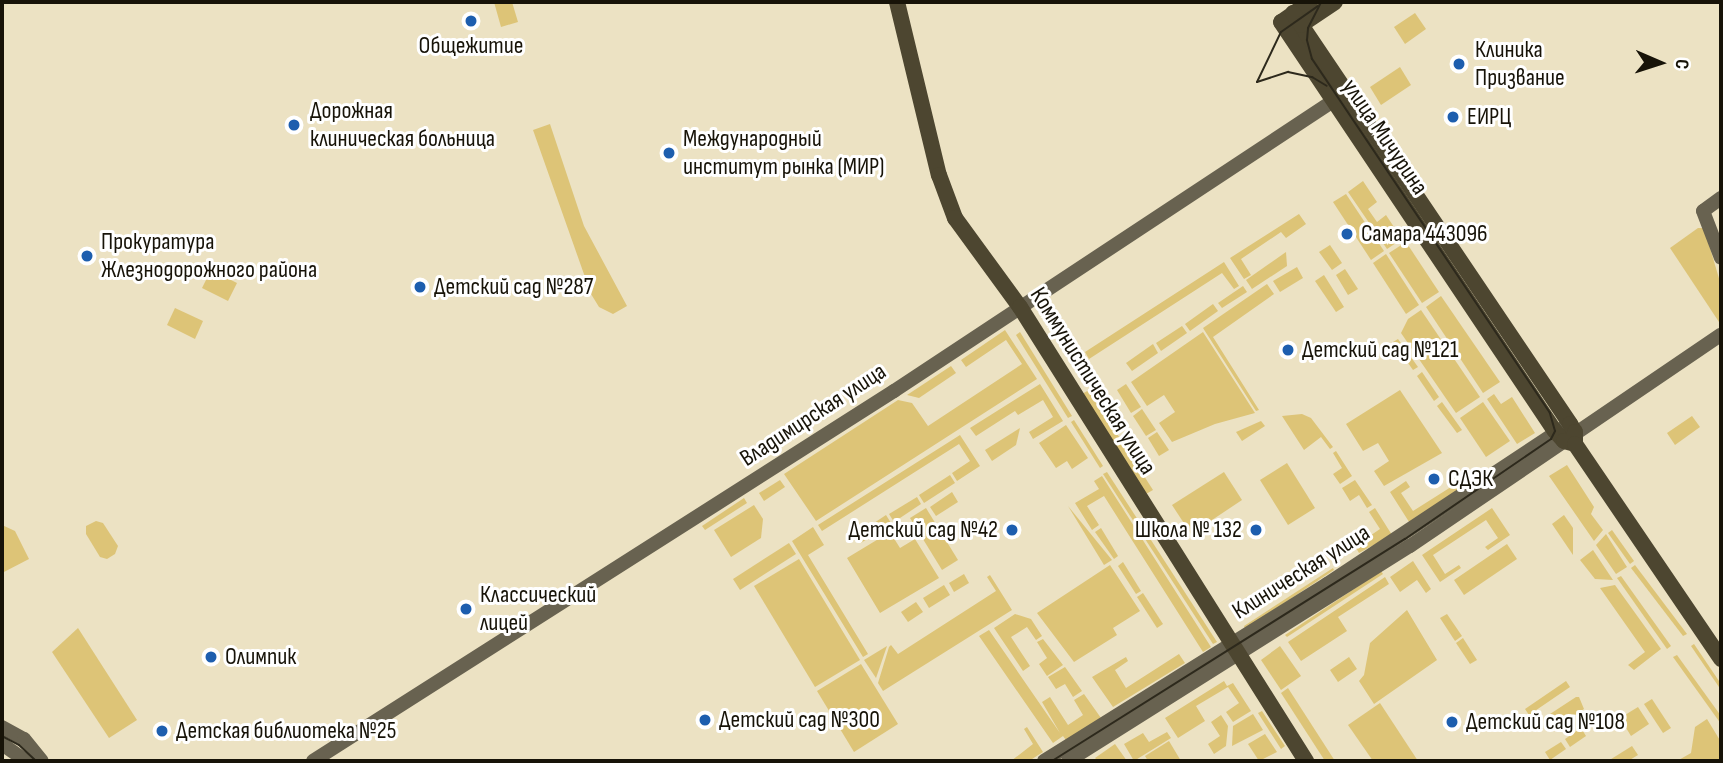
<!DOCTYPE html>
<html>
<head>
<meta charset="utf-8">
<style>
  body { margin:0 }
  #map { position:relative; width:1723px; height:763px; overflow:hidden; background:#ece2c3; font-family:"Sofia Sans Condensed",sans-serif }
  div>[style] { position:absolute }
  .green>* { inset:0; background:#ddc477 }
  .secondary>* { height:14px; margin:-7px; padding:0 7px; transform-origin:7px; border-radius:7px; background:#686250 }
  .primary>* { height:16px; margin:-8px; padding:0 8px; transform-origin:8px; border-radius:8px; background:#4d4630 }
  .tram>* { height:2px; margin:-1px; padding:0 1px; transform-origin:1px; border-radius:1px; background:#2d291c }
  .dots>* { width:19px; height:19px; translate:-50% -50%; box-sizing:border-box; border:4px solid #fff; border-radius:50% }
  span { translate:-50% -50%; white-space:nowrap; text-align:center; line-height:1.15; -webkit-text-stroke:6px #fff; paint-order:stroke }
  .poi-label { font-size:24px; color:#171308 }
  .left { translate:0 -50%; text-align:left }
  .right { translate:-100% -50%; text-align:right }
  .street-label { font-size:24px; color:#171308 }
  .frame { position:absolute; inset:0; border:4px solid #171308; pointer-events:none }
  .north { position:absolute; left:1625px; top:28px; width:70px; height:70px; -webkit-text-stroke:5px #fff; paint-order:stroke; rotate:93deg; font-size:19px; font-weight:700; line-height:28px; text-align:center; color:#171308 }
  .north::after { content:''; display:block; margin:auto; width:24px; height:32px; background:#171308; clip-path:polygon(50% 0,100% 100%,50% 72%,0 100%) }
</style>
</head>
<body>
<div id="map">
  <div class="green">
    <i style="clip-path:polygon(494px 2px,512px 2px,518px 22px,501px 27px)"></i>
    <i style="clip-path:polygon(1415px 13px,1426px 29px,1405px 44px,1394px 27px)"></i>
    <i style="clip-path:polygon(1400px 67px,1411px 85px,1381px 105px,1370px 87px)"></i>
    <i style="clip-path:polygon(550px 124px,584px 226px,627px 306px,613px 314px,599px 307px,591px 294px,533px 130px)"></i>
    <i style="clip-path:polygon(1363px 181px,1377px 202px,1368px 209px,1377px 222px,1386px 215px,1402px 239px,1387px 249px,1348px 192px)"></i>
    <i style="clip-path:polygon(1346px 194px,1384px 251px,1371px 260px,1333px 202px)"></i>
    <i style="clip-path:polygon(1299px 214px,1306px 224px,1286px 238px,1281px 232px,1241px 259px,1251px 275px,1244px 279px,1230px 258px)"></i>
    <i style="clip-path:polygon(1698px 228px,1704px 228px,1721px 285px,1721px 325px,1670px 248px)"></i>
    <i style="clip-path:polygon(1406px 242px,1439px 292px,1422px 303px,1389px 253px)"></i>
    <i style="clip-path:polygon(1330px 245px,1342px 263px,1332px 270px,1319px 252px)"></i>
    <i style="clip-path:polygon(1286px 252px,1287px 266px,1252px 289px,1246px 280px)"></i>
    <i style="clip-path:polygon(1386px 254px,1419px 305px,1406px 314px,1373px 263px)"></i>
    <i style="clip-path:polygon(1224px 262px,1239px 286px,1234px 289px,1222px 273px,1089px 359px,1085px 352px)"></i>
    <i style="clip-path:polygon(1297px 267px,1303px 278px,1280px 292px,1273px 281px)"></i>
    <i style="clip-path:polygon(1345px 269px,1358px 289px,1348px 295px,1336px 275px)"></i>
    <i style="clip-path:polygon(211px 270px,237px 283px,228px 301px,202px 288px)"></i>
    <i style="clip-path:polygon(1324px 275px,1344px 307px,1336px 312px,1315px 281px)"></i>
    <i style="clip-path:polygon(1267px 284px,1274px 294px,1213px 337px,1259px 410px,1256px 411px,1203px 328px)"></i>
    <i style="clip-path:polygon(1243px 286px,1247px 292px,1222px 308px,1218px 303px)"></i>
    <i style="clip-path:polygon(1441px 296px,1500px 382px,1483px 393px,1426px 307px)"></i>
    <i style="clip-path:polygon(1213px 304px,1218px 311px,1190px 331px,1185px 324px)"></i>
    <i style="clip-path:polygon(175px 308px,203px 321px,195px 339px,167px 325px)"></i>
    <i style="clip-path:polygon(1421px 310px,1480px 397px,1456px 413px,1401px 333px,1408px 319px)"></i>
    <i style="clip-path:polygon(1182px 326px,1187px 333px,1161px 351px,1156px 343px)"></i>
    <i style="clip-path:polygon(1005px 330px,1037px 379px,816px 521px,784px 474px,898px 400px,912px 403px,928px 426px,1022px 364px,1006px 340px,966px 367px,961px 360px)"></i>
    <i style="clip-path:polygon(1020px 332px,1072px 416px,1068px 418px,1016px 335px)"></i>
    <i style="clip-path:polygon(1203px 332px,1255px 413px,1215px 424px,1172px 442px,1159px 423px,1175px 412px,1164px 395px,1147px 406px,1131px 382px)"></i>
    <i style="clip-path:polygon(1398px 339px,1418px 367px,1413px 370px,1393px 342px)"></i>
    <i style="clip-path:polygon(1153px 344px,1158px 353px,1132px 371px,1126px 363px)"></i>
    <i style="clip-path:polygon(951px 366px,956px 373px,919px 398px,907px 395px)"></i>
    <i style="clip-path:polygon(1422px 372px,1439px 397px,1434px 401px,1417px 376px)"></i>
    <i style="clip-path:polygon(1040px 384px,1063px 421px,1033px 439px,1029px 432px,1053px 417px,1043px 400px,1018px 415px,1015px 411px,976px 436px,970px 428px)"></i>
    <i style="clip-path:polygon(1126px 384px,1141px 407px,1131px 413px,1117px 390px)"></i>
    <i style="clip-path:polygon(1089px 390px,1153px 490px,1146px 494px,1082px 394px)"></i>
    <i style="clip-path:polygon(1400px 390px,1442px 453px,1384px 486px,1374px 471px,1389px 461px,1378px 443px,1363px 451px,1346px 424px)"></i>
    <i style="clip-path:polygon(1494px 394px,1501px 404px,1512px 397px,1535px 433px,1517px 444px,1487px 399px)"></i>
    <i style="clip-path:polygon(1442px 402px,1462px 430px,1457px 433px,1437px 406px)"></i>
    <i style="clip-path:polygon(1483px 402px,1510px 441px,1486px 457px,1460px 418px)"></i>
    <i style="clip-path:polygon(1142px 409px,1156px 430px,1146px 436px,1133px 416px)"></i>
    <i style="clip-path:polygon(1302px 414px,1311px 418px,1333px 447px,1330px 449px,1321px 437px,1304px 450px,1282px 416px)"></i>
    <i style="clip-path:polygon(1692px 416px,1700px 427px,1675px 445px,1667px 433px)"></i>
    <i style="clip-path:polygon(1074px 420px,1103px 466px,1100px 468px,1071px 422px)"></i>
    <i style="clip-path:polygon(1261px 421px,1265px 426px,1242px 441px,1236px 432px)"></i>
    <i style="clip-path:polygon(1066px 425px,1088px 458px,1072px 469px,1067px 461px,1056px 468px,1039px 443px)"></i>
    <i style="clip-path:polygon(1020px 428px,1016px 445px,992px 461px,985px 450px)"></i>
    <i style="clip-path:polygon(1157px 432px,1169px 450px,1159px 456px,1148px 438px)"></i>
    <i style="clip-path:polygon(960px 435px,980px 466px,957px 481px,952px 473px,970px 461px,959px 444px,822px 531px,818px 525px)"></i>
    <i style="clip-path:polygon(1336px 451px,1352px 476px,1340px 484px,1333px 474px,1342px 468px,1333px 453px)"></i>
    <i style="clip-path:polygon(1287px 463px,1315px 508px,1288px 525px,1260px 480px)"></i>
    <i style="clip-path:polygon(1567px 465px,1594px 507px,1591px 514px,1603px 530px,1594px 541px,1549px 476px)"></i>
    <i style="clip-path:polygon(1107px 472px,1217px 642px,1213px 644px,1103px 474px)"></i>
    <i style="clip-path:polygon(1224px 472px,1242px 500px,1191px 534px,1172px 505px)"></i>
    <i style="clip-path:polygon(950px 475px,955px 483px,924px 503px,919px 495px)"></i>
    <i style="clip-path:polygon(1102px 476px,1211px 647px,1203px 652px,1104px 496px,1087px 506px,1099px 525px,1092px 530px,1075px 503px,1099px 489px,1094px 481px)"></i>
    <i style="clip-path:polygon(780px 480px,785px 487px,764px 501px,759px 493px)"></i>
    <i style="clip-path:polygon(1355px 480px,1372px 505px,1367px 508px,1359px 495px,1350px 501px,1342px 488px)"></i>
    <i style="clip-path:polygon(1462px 480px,1467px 488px,1411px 525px,1390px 492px,1406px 481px,1410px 487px,1401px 493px,1413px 511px)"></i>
    <i style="clip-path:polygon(952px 492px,958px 502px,936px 516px,930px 507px)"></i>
    <i style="clip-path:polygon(917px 497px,921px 504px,894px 522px,889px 514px)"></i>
    <i style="clip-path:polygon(744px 498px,747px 503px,705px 530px,702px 526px)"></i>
    <i style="clip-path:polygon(754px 505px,763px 519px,761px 538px,731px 557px,714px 530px)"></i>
    <i style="clip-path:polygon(1068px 506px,1112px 560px,1104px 565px)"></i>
    <i style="clip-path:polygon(926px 508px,958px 560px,942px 570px,910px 518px)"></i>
    <i style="clip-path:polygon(1375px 508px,1392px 535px,1359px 553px,1355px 546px,1380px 529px,1369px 512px)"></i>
    <i style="clip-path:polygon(1492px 508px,1510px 535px,1488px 550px,1485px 547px,1498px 538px,1486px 520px,1433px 555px,1445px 574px,1459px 565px,1461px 568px,1440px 582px,1422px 555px)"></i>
    <i style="clip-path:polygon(886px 515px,891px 523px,861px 543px,856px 535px)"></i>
    <i style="clip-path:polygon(1564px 515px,1573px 528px,1573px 555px,1552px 524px)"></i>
    <i style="clip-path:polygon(96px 521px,103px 523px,118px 546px,115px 554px,107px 559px,100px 557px,86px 534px,86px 526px)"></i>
    <i style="clip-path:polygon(2px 525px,15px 531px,29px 559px,2px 573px)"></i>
    <i style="clip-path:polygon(813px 527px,824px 545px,808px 555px,868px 654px,863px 657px,792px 541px)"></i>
    <i style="clip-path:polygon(1101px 528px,1118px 556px,1114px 559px,1095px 532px)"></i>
    <i style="clip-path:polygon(1612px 530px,1634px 561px,1630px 564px,1608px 533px)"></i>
    <i style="clip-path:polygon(890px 532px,900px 548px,915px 539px,939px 578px,880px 613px,847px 558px)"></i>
    <i style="clip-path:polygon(1606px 534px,1627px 567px,1616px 574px,1596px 545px)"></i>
    <i style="clip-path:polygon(789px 543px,796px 554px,740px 590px,733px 579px)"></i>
    <i style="clip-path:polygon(1507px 544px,1517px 559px,1464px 595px,1454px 580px)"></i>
    <i style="clip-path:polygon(1593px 550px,1613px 580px,1595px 579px,1580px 560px)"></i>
    <i style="clip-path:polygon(799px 559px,860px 660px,815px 687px,754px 586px)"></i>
    <i style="clip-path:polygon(1413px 561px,1431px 589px,1426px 593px,1417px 580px,1400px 592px,1390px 577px)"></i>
    <i style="clip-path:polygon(1123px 562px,1141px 591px,1136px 594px,1118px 566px)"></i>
    <i style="clip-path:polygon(1110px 565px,1140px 611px,1113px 628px,1117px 635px,1074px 662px,1037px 613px)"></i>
    <i style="clip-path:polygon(1635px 565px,1687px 634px,1683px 636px,1631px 568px)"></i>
    <i style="clip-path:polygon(1333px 568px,1334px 570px,1245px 629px,1244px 626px)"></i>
    <i style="clip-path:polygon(1381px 571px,1383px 574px,1287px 637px,1285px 635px)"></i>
    <i style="clip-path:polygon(964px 574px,969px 583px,954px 592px,949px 583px)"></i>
    <i style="clip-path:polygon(990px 575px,1012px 610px,883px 691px,878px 683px,889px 647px,891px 645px,898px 654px,996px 591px,987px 577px)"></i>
    <i style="clip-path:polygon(1621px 576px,1671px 646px,1667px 649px,1617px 578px)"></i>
    <i style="clip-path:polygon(1385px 577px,1389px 584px,1338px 617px,1347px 631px,1301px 661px,1288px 642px)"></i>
    <i style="clip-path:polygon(944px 585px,950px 595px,929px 608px,923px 598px)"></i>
    <i style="clip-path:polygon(1615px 585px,1661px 649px,1634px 670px,1628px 665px,1645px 652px,1600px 588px)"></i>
    <i style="clip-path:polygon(1143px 593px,1163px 624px,1157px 628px,1137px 597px)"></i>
    <i style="clip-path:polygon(916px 602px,923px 612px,908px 622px,901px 612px)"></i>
    <i style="clip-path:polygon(1407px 610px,1437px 660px,1374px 704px,1359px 681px,1364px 675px,1370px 643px)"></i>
    <i style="clip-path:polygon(1015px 614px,1031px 619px,1042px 636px,1036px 640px,1027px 627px,1011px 637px,1030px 666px,1023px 671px,994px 628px)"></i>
    <i style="clip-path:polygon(1447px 614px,1462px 636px,1455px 641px,1440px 618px)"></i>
    <i style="clip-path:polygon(78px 628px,137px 720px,109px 738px,52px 652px)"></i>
    <i style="clip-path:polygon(989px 630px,1060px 733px,1042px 702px,1050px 697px,1068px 725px,1083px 715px,1074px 700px,1084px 694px,1101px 718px,1066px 740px,1063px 736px,1053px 743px,979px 636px)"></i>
    <i style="clip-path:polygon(1463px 638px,1477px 660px,1470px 664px,1456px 643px)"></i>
    <i style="clip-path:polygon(1043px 639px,1063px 665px,1047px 676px,1039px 664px,1047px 658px,1037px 642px)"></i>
    <i style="clip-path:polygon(1694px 644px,1721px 684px,1721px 690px,1691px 646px)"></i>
    <i style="clip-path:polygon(887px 646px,876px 678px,864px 660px)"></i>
    <i style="clip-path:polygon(1280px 646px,1301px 676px,1281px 690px,1261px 660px)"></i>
    <i style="clip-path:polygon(1179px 654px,1185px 663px,1113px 707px,1092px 677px,1126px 657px,1128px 661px,1115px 670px,1126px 688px)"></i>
    <i style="clip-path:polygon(1677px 655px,1721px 716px,1721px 724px,1673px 657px)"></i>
    <i style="clip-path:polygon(1349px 657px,1357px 669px,1338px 682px,1330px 670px)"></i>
    <i style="clip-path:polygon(861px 664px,898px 724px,854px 752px,817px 691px)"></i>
    <i style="clip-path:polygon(1065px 667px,1082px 691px,1073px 697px,1065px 684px,1056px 689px,1048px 677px)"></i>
    <i style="clip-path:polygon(1224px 681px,1227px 686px,1233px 683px,1251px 711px,1233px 722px,1226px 712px,1239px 703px,1228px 687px,1196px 706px,1205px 721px,1178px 738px,1165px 718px)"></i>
    <i style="clip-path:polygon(1566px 681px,1570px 687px,1529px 715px,1525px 709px)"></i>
    <i style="clip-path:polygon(1288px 688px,1335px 761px,1325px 761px,1281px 693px)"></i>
    <i style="clip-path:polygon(1576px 697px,1579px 697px,1584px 709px,1556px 728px,1550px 714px)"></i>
    <i style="clip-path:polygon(1652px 699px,1671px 728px,1663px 733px,1644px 704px)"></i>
    <i style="clip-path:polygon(1380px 703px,1418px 761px,1373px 761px,1348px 725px)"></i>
    <i style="clip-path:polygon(1638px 707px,1649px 724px,1631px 736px,1620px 718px)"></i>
    <i style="clip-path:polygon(1262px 711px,1285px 746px,1281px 749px,1258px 713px)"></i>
    <i style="clip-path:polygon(1253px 714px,1263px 730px,1232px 746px,1233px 726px)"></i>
    <i style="clip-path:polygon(1221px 715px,1228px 726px,1226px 746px,1214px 754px,1208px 744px,1220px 736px,1211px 722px)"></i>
    <i style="clip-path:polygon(1707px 719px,1721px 742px,1721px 761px,1677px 761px,1691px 753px,1695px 727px)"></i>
    <i style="clip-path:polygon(1027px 727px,1043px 752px,1029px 761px,1011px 761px,1033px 744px,1024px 729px)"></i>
    <i style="clip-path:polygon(1581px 728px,1586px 736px,1570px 747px,1565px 739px)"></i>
    <i style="clip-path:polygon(1167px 732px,1171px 738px,1134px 761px,1124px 744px,1143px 733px,1149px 742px)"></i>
    <i style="clip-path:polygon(1265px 734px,1277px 752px,1259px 761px,1248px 744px)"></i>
    <i style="clip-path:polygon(1169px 741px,1181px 761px,1148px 761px,1145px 756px)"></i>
    <i style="clip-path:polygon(1561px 742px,1566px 749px,1550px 760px,1545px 752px)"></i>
    <i style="clip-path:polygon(1115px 744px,1127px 761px,1098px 761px,1095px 758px)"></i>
    <i style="clip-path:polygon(1632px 746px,1638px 755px,1628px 761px,1608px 761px)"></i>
  </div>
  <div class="secondary">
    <i style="left:1721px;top:198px;width:22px;rotate:144deg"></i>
    <i style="left:1703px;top:211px;width:50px;rotate:69deg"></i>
    <i style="left:2px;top:727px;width:25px;rotate:29deg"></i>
    <i style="left:24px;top:739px;width:28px;rotate:51deg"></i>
    <i style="left:2px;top:744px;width:29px;rotate:35deg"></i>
    <i style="left:313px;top:761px;width:689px;rotate:-32.49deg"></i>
    <i style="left:894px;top:391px;width:526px;rotate:-33.45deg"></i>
    <i style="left:1044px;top:761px;width:334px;rotate:-32deg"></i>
    <i style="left:1327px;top:584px;width:284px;rotate:-33.5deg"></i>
    <i style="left:1068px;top:761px;width:404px;rotate:-32.2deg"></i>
    <i style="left:1410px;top:546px;width:376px;rotate:-34.2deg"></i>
  </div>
  <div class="primary">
    <i style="left:897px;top:2px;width:178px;rotate:76.4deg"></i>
    <i style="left:939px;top:175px;width:46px;rotate:69.6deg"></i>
    <i style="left:955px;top:218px;width:110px;rotate:53.9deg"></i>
    <i style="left:1020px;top:307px;width:537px;rotate:57.79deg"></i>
    <i style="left:1310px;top:2px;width:35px;rotate:145deg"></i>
    <i style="left:1281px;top:22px;width:492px;rotate:56.2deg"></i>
    <i style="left:1555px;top:431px;width:13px;rotate:48deg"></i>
    <i style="left:1564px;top:441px;width:11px;rotate:15deg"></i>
    <i style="left:1293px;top:13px;width:496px;rotate:56deg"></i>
    <i style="left:1570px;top:424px;width:9px;rotate:58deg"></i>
    <i style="left:1575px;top:432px;width:12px;rotate:90deg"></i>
    <i style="left:1575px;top:444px;width:260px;rotate:55.8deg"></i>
    <i style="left:1301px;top:25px;width:41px;rotate:-34.1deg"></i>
  </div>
  <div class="tram">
    <i style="left:1257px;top:82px;width:55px;rotate:-64.4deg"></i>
    <i style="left:1281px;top:32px;width:45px;rotate:-35.1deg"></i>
    <i style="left:1257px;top:82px;width:33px;rotate:-18deg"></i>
    <i style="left:1288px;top:72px;width:25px;rotate:12deg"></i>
    <i style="left:1312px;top:77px;width:17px;rotate:31deg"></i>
    <i style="left:2px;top:736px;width:19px;rotate:28deg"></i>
    <i style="left:19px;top:745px;width:23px;rotate:43deg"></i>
    <i style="left:1052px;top:761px;width:417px;rotate:-32.2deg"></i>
    <i style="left:1405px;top:539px;width:177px;rotate:-34.4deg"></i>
    <i style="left:1551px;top:439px;width:9px;rotate:-63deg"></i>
    <i style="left:1555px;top:431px;width:19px;rotate:-106deg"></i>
    <i style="left:1550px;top:413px;width:427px;rotate:-123.9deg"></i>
    <i style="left:1312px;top:59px;width:20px;rotate:-105deg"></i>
    <i style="left:1307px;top:40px;width:12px;rotate:-85deg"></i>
    <i style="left:1308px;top:28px;width:29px;rotate:-63deg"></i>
  </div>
  <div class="dots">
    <i style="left:471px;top:21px;background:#1d5eae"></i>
    <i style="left:1459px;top:64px;background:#1d5eae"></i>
    <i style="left:1453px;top:117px;background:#1d5eae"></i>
    <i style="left:294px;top:125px;background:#1d5eae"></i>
    <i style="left:669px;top:153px;background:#1d5eae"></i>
    <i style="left:1347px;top:234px;background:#1d5eae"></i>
    <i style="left:87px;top:256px;background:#1d5eae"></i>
    <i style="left:420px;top:287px;background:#1d5eae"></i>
    <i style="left:1288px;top:350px;background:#1d5eae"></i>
    <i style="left:1434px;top:479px;background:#1d5eae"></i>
    <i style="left:1012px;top:530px;background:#1d5eae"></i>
    <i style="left:1256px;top:530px;background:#1d5eae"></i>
    <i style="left:466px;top:609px;background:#1d5eae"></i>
    <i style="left:211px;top:657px;background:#1d5eae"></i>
    <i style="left:705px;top:720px;background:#1d5eae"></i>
    <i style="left:1452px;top:722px;background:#1d5eae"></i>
    <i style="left:162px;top:731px;background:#1d5eae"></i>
  </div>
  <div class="poi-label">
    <span style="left:471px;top:46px">Общежитие</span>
    <span class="left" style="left:1475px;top:64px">Клиника<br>Призвание</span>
    <span class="left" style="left:310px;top:125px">Дорожная<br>клиническая больница</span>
    <span class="left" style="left:1467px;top:117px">ЕИРЦ</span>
    <span class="left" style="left:683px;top:153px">Международный<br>институт рынка (МИР)</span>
    <span class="left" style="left:1361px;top:234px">Самара 443096</span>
    <span class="left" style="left:101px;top:256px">Прокуратура<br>Жлезнодорожного района</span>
    <span class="left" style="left:434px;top:287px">Детский сад №287</span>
    <span class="left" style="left:1302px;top:350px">Детский сад №121</span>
    <span class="left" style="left:1448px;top:479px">СДЭК</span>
    <span class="right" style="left:998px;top:530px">Детский сад №42</span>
    <span class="right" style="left:1242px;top:530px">Школа № 132</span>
    <span class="left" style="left:480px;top:609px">Классический<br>лицей</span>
    <span class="left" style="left:225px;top:657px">Олимпик</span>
    <span class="left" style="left:719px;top:720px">Детский сад №300</span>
    <span class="left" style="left:1466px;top:722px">Детский сад №108</span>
    <span class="left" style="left:176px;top:731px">Детская библиотека №25</span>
  </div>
  <div class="street-label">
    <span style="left:1385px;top:137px;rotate:56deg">улица Мичурина</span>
    <span style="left:1093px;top:381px;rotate:58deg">Коммунистическая улица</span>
    <span style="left:813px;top:415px;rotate:-33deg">Владимирская улица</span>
    <span style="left:1301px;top:572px;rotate:-32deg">Клиническая улица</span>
  </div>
  <div class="frame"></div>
  <div class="north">С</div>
</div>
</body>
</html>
